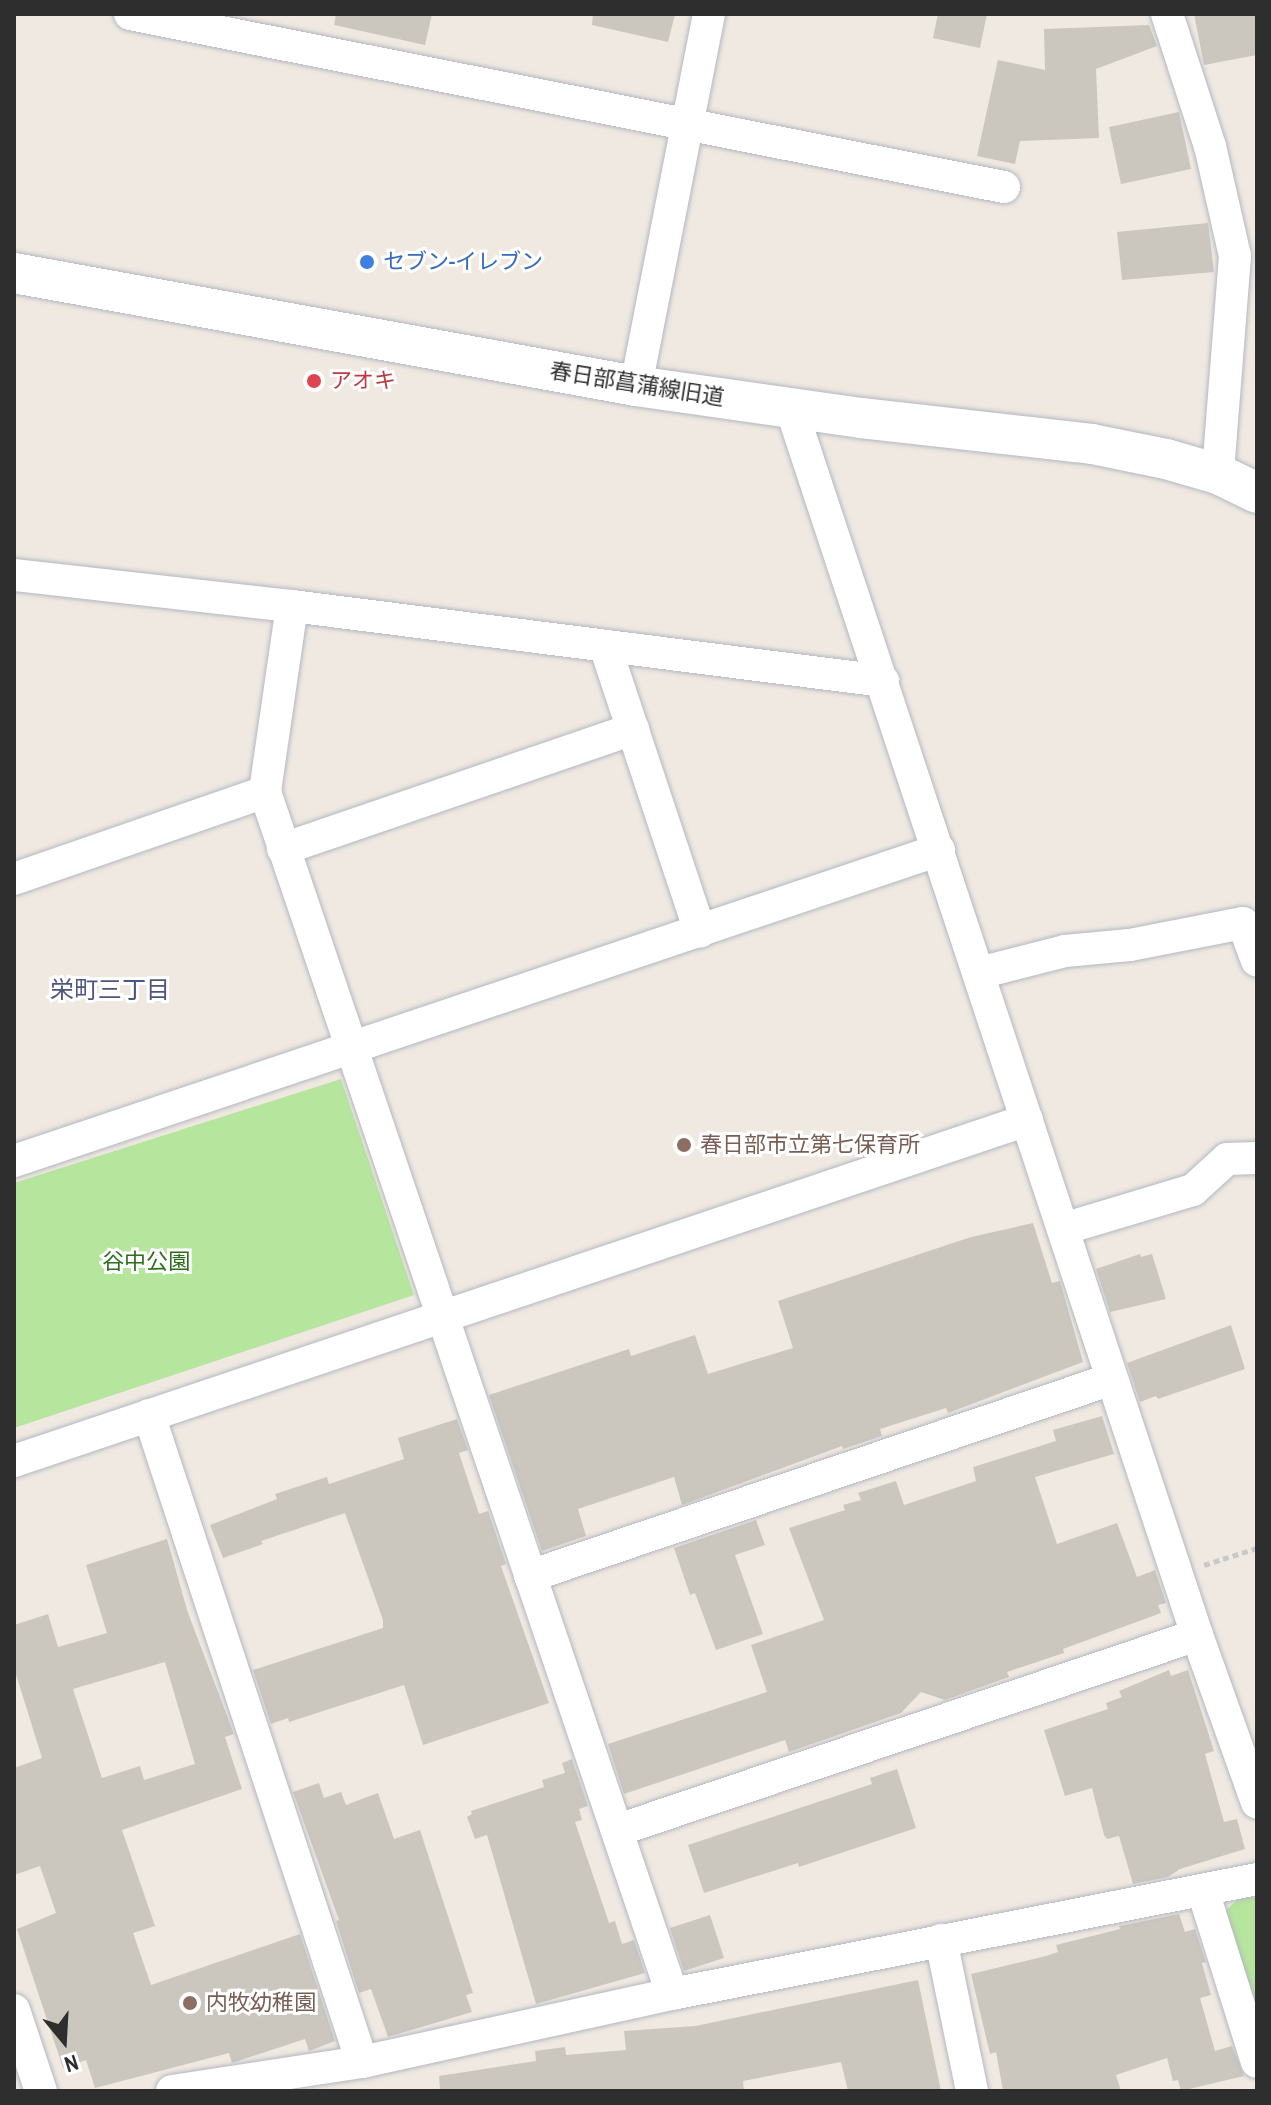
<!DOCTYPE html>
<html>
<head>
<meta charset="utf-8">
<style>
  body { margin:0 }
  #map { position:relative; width:1271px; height:2105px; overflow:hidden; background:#efe9e1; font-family:"Archivo Narrow","Noto Sans JP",sans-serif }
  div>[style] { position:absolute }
  .green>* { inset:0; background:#b6e59e }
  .building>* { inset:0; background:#cbc7bf }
  .path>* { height:5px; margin-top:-2.5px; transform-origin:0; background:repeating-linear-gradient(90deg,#c9c9c9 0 6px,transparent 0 10px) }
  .roads { filter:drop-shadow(0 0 2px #b4b7c1) drop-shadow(0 0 2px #b4b7c1) }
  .minor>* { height:32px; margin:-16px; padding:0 16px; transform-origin:16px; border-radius:16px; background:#fff }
  .tertiary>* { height:40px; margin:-20px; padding:0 20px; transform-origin:20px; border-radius:20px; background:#fff }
  .dots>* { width:22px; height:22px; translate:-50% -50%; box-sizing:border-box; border:4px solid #fff; border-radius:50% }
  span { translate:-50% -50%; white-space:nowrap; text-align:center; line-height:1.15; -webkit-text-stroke:6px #fff; paint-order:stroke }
  .shop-label { font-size:22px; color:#366cbe }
  .left { translate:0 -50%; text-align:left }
  .health-label { font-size:22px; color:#be3a42 }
  .street-label { font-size:22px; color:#2e2e2e }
  .education-label { font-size:22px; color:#785e54 }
  .park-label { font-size:22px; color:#2c6e1b }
  .neighbourhood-label { font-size:24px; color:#4d5680 }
  .frame { position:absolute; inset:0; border:16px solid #2e2e2e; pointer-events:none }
  .north { position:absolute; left:24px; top:2001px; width:80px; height:80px; -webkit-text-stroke:6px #fff; paint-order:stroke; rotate:162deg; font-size:22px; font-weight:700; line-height:32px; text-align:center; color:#2e2e2e }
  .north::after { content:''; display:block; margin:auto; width:28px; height:36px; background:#2e2e2e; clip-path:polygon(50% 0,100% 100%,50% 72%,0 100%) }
</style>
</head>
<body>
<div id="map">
  <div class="green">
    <i style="clip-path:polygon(341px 1079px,414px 1295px,14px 1428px,14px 1183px)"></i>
    <i style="clip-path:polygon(1244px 1894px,1257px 1899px,1257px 2009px,1225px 1911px)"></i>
  </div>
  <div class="building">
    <i style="clip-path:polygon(336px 14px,432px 14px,425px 45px,334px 25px)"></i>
    <i style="clip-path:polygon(593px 14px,675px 14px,668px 42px,592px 25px)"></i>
    <i style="clip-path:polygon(938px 14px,987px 14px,980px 48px,933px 38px)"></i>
    <i style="clip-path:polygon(1194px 14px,1257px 14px,1257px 55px,1204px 65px)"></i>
    <i style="clip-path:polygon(1149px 25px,1157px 46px,1096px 69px,1099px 138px,1020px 141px,1015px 164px,977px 156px,998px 60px,1045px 70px,1044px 29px)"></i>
    <i style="clip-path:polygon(1179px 112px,1191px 169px,1121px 184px,1109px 127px)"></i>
    <i style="clip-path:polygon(1208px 223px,1214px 272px,1122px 280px,1117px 232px)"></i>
    <i style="clip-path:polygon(1033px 1223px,1052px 1283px,1060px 1281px,1083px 1362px,948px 1413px,946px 1408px,880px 1429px,882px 1436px,843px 1449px,842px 1446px,682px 1505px,674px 1477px,578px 1509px,586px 1536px,542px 1551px,489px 1395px,629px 1349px,631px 1356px,695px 1335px,708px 1374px,793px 1348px,778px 1301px,971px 1237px)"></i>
    <i style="clip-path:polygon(1140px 1254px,1141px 1257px,1152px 1254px,1166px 1299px,1110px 1312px,1096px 1269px)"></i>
    <i style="clip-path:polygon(1231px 1325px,1245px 1369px,1158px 1399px,1156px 1396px,1140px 1402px,1127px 1363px)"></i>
    <i style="clip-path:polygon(1102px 1416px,1114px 1454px,1035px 1477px,1057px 1544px,1117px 1523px,1137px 1577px,1155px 1570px,1166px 1603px,1158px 1605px,1161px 1613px,1063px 1649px,1064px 1653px,1007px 1672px,1009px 1677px,945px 1700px,921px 1692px,901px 1713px,789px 1752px,785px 1740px,624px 1794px,608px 1744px,767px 1692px,751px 1645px,824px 1620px,789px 1528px,845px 1510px,843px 1505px,861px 1500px,858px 1493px,896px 1481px,904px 1505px,976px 1481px,973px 1467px,1056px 1441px,1053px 1430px)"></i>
    <i style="clip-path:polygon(457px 1419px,468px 1450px,459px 1453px,479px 1514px,488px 1511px,506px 1564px,501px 1566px,549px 1703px,423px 1745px,404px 1685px,289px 1722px,288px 1718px,271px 1724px,253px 1670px,383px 1628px,383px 1620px,345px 1513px,261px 1541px,263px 1544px,223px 1558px,210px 1525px,277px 1499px,275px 1494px,327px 1477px,329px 1484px,404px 1459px,398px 1438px)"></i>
    <i style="clip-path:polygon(756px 1520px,765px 1545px,735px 1555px,763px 1634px,716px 1650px,695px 1593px,690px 1595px,674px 1548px)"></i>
    <i style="clip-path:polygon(evenodd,167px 1539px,188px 1613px,234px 1734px,225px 1737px,242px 1789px,122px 1830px,155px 1926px,133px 1933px,151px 1985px,300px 1934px,335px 2041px,309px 2051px,305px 2039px,232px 2063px,229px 2053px,95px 2088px,86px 2060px,63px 2068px,17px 1929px,56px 1913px,40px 1866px,14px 1875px,14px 1768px,42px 1758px,14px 1668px,14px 1625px,48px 1614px,58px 1647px,107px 1633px,86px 1565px,167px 1539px,165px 1662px,195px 1764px,144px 1780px,140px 1766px,102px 1778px,73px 1689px,165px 1662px)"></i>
    <i style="clip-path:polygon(1169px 1670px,1171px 1676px,1188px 1670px,1214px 1751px,1205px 1754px,1224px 1822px,1237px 1819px,1245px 1849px,1180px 1869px,1168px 1877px,1133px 1884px,1119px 1836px,1107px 1839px,1104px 1835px,1092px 1788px,1065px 1796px,1044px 1730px,1108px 1709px,1106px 1703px,1122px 1697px,1119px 1691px)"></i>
    <i style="clip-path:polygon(572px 1759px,588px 1806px,579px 1809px,582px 1820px,575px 1822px,609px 1923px,615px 1921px,622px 1944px,634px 1940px,645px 1973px,536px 2004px,487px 1835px,475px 1839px,467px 1817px,472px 1814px,471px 1811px,544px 1787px,542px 1780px,565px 1773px,562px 1763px)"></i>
    <i style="clip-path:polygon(897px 1769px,916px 1828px,799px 1867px,798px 1863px,704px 1893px,688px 1845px,872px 1784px,870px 1778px)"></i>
    <i style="clip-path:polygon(319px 1783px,324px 1798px,341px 1792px,346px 1805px,378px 1793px,394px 1839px,420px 1830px,473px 1993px,466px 1995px,472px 2012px,388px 2037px,371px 1989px,359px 1993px,336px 1921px,339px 1920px,293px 1792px)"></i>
    <i style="clip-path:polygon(1179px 1914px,1185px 1932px,1195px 1929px,1206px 1962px,1202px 1963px,1211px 1995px,1200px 1998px,1215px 2051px,1232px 2046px,1244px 2076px,1181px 2091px,1178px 2080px,1173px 2081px,1167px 2058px,1116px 2075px,1121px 2091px,1003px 2091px,996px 2052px,990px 2054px,971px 1974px,1046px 1956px,1058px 1952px,1056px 1945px,1120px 1929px,1119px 1926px)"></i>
    <i style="clip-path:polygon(710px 1915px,724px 1958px,684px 1971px,670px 1928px)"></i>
    <i style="clip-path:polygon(918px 1980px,941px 2091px,848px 2091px,841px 2062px,743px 2081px,744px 2091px,440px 2091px,439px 2076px,536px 2061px,535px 2051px,565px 2047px,566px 2055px,626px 2050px,624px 2031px,695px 2026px)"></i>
  </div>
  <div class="path">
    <i style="left:1204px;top:1565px;width:56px;rotate:-17.8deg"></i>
  </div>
  <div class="roads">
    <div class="minor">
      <i style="left:130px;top:14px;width:891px;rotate:11.2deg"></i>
      <i style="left:1167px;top:14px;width:139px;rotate:72deg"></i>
      <i style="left:1210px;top:146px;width:113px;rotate:77.2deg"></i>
      <i style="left:1235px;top:256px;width:219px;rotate:94.5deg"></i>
      <i style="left:636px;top:386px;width:379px;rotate:-78.9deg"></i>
      <i style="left:791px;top:408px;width:1292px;rotate:71.69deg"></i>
      <i style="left:1197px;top:1635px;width:178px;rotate:70.3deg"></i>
      <i style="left:14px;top:575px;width:280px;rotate:6.4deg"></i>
      <i style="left:292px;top:606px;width:596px;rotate:7.23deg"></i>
      <i style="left:292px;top:606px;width:188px;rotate:98.3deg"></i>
      <i style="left:265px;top:792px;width:1269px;rotate:71.29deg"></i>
      <i style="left:605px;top:646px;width:301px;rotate:71.6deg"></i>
      <i style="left:283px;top:849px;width:370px;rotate:-18.9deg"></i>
      <i style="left:14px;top:879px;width:266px;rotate:-19.1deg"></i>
      <i style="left:979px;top:973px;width:89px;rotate:-14.3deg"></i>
      <i style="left:1065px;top:951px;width:65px;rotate:-5.3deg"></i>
      <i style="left:1130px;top:945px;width:115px;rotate:-11deg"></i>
      <i style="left:1243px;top:923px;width:40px;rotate:69.8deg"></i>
      <i style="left:14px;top:1161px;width:976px;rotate:-18.58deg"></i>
      <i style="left:1063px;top:1229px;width:136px;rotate:-16.7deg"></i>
      <i style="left:1193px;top:1190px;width:46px;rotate:-42.4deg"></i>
      <i style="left:1227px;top:1159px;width:30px;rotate:-2deg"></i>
      <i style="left:149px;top:1415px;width:681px;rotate:71.78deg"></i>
      <i style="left:14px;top:1461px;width:1069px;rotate:-18.6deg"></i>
      <i style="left:530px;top:1576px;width:614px;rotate:-18.7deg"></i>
      <i style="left:618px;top:1830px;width:611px;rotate:-18.61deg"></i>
      <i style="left:1203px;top:1891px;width:179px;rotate:72.5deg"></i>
      <i style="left:941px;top:1940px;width:154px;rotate:78.4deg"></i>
      <i style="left:14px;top:2010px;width:85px;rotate:71.6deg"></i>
      <i style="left:172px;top:2091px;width:192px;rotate:-8.7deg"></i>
      <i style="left:362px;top:2062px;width:317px;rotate:-12.4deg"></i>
      <i style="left:672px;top:1994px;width:596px;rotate:-11.12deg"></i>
    </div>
    <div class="tertiary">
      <i style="left:14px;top:273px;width:632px;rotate:10.3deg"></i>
      <i style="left:636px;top:386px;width:227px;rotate:8.1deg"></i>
      <i style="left:861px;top:418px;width:232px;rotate:6.4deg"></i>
      <i style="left:1092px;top:444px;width:76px;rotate:11.5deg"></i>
      <i style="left:1166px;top:459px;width:54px;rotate:16.1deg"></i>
      <i style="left:1218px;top:474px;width:43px;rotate:26deg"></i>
    </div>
  </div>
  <div class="dots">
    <i style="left:367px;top:262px;background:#3f7fe0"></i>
    <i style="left:314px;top:381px;background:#e0444e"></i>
    <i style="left:684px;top:1145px;background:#8d6e63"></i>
    <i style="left:190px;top:2003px;background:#8d6e63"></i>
  </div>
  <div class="shop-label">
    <span class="left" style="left:383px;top:262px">セブン-イレブン</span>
  </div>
  <div class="health-label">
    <span class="left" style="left:330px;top:381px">アオキ</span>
  </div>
  <div class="street-label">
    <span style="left:637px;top:384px;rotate:9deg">春日部菖蒲線旧道</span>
  </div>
  <div class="education-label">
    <span class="left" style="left:700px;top:1145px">春日部市立第七保育所</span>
    <span class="left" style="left:206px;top:2003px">内牧幼稚園</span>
  </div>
  <div class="park-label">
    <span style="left:146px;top:1262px">谷中公園</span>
  </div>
  <div class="neighbourhood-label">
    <span style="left:110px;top:990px">栄町三丁目</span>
  </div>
  <div class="frame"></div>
  <div class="north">N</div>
</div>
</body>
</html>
